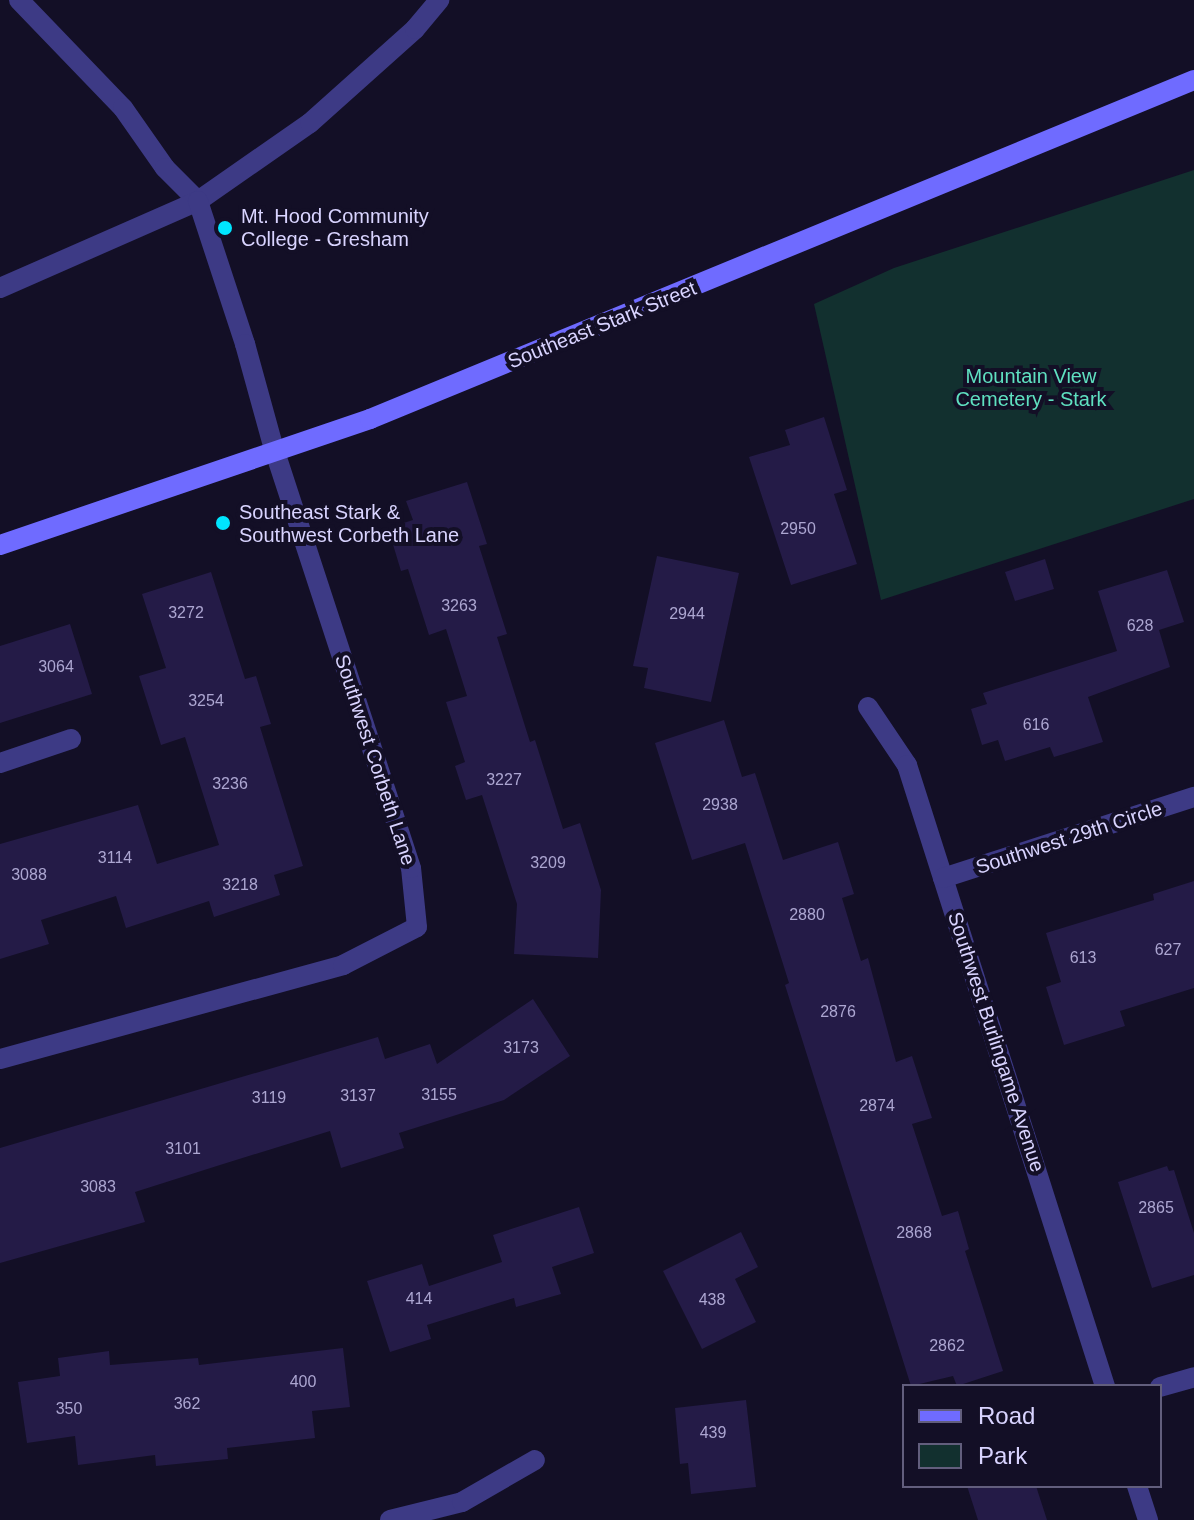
<!DOCTYPE html>
<html>
<head>
<meta charset="utf-8">
<style>
  body { margin:0 }
  #map { position:relative; width:1194px; height:1520px; overflow:hidden; background:#130f26; font-family:Helvetica,sans-serif }
  div>[style] { position:absolute }
  .green>* { inset:0; background:#12302f }
  .building>* { inset:0; background:#241b47 }
  .lane>* { height:20px; margin:-10px; padding:0 10px; transform-origin:10px; border-radius:10px; background:#3d3a85 }
  .street>* { height:20px; margin:-10px; padding:0 10px; transform-origin:10px; border-radius:10px; background:#3d3a85 }
  .secondary>* { height:20px; margin:-10px; padding:0 10px; transform-origin:10px; border-radius:10px; background:#6f6bff }
  .dots>* { width:22px; height:22px; translate:-50% -50%; box-sizing:border-box; border:4px solid #130f26; border-radius:50% }
  span { translate:-50% -50%; white-space:nowrap; text-align:center; line-height:1.15; -webkit-text-stroke:8px #130f26; paint-order:stroke }
  .number-label { font-size:16px; color:#aca6d1 }
  .number-label span { -webkit-text-stroke-width:0 }
  .poi-label { font-size:20px; color:#d9d4ff }
  .left { translate:0 -50%; text-align:left }
  .street-label { font-size:20px; color:#d9d4ff }
  .park-label { font-size:20px; color:#5fe0c0 }
  .legend { position:absolute; left:902px; top:1384px; width:260px; height:104px; box-sizing:border-box; background:#130f26; border:2px solid #625e7d; margin:0; padding:10px 14px; list-style:none; font-size:24px; color:#d9d4ff }
  .legend li { display:flex; align-items:center; gap:16px; height:40px }
  .legend b { width:40px; border:2px solid #625e7d }
</style>
</head>
<body>
<div id="map">
  <div class="green">
    <i style="clip-path:polygon(1194px 170px,1194px 499px,881px 600px,814px 304px,894px 268px)"></i>
  </div>
  <div class="building">
    <i style="clip-path:polygon(824px 417px,847px 490px,834px 494px,857px 564px,791px 585px,749px 457px,790px 445px,785px 430px)"></i>
    <i style="clip-path:polygon(467px 482px,487px 544px,479px 546px,507px 634px,497px 637px,530px 742px,535px 740px,563px 829px,580px 823px,601px 890px,598px 958px,514px 954px,517px 904px,482px 795px,466px 800px,455px 766px,465px 762px,446px 702px,467px 696px,446px 629px,429px 635px,408px 569px,401px 571px,388px 528px,413px 520px,406px 501px)"></i>
    <i style="clip-path:polygon(657px 556px,739px 573px,711px 702px,644px 688px,648px 668px,633px 666px)"></i>
    <i style="clip-path:polygon(1045px 559px,1054px 589px,1015px 601px,1005px 572px)"></i>
    <i style="clip-path:polygon(1167px 570px,1184px 622px,1159px 630px,1170px 667px,1088px 697px,1103px 742px,1054px 757px,1050px 747px,1005px 761px,998px 740px,982px 745px,971px 709px,987px 704px,983px 693px,1117px 651px,1098px 591px)"></i>
    <i style="clip-path:polygon(211px 572px,245px 679px,256px 676px,271px 724px,260px 727px,303px 866px,274px 875px,280px 895px,214px 917px,209px 901px,126px 928px,116px 896px,41px 920px,49px 944px,0 959px,0 844px,138px 805px,157px 864px,219px 845px,185px 737px,161px 745px,139px 676px,166px 668px,142px 594px)"></i>
    <i style="clip-path:polygon(70px 624px,92px 694px,0 723px,0 646px)"></i>
    <i style="clip-path:polygon(724px 720px,742px 777px,755px 773px,783px 860px,838px 842px,854px 894px,842px 898px,861px 961px,868px 958px,896px 1062px,912px 1056px,932px 1118px,912px 1124px,942px 1216px,958px 1211px,969px 1249px,965px 1251px,1003px 1371px,957px 1386px,953px 1376px,911px 1386px,785px 985px,789px 983px,745px 843px,692px 860px,655px 743px)"></i>
    <i style="clip-path:polygon(1194px 881px,1194px 988px,1120px 1011px,1125px 1026px,1064px 1045px,1046px 987px,1061px 982px,1046px 933px,1154px 900px,1153px 894px)"></i>
    <i style="clip-path:polygon(533px 999px,570px 1056px,504px 1100px,399px 1133px,404px 1148px,341px 1168px,330px 1131px,220px 1165px,135px 1192px,145px 1222px,0 1263px,0 1148px,378px 1037px,385px 1059px,430px 1044px,437px 1064px)"></i>
    <i style="clip-path:polygon(1167px 1166px,1169px 1171px,1174px 1170px,1194px 1233px,1194px 1275px,1152px 1288px,1118px 1182px)"></i>
    <i style="clip-path:polygon(579px 1207px,594px 1253px,552px 1267px,561px 1294px,516px 1307px,514px 1298px,427px 1325px,431px 1339px,390px 1352px,367px 1281px,422px 1264px,429px 1286px,502px 1262px,493px 1235px)"></i>
    <i style="clip-path:polygon(741px 1232px,758px 1267px,735px 1279px,756px 1322px,702px 1349px,663px 1271px)"></i>
    <i style="clip-path:polygon(343px 1348px,350px 1407px,312px 1411px,315px 1438px,227px 1448px,228px 1459px,156px 1466px,155px 1455px,78px 1465px,75px 1436px,27px 1443px,18px 1382px,60px 1376px,58px 1358px,109px 1351px,110px 1365px,198px 1358px,199px 1365px)"></i>
    <i style="clip-path:polygon(746px 1400px,756px 1487px,691px 1494px,688px 1463px,680px 1464px,675px 1408px)"></i>
    <i style="clip-path:polygon(967px 1486px,1036px 1486px,1047px 1520px,978px 1520px)"></i>
  </div>
  <div class="lane">
    <i style="left:19px;top:0;width:150px;rotate:46.1deg"></i>
    <i style="left:123px;top:108px;width:73px;rotate:55deg"></i>
    <i style="left:165px;top:168px;width:47px;rotate:45deg"></i>
    <i style="left:198px;top:201px;width:136px;rotate:-34.9deg"></i>
    <i style="left:310px;top:123px;width:141px;rotate:-41.8deg"></i>
    <i style="left:415px;top:29px;width:38px;rotate:-50deg"></i>
    <i style="left:0;top:288px;width:216px;rotate:-23.7deg"></i>
    <i style="left:198px;top:201px;width:151px;rotate:71.8deg"></i>
    <i style="left:245px;top:344px;width:113px;rotate:74.6deg"></i>
    <i style="left:0;top:763px;width:75px;rotate:-18.7deg"></i>
  </div>
  <div class="street">
    <i style="left:868px;top:707px;width:70px;rotate:56.1deg"></i>
    <i style="left:907px;top:765px;width:652px;rotate:72.32deg"></i>
    <i style="left:943px;top:878px;width:264px;rotate:-17.9deg"></i>
    <i style="left:0;top:1059px;width:356px;rotate:-15.3deg"></i>
    <i style="left:343px;top:965px;width:83px;rotate:-27.2deg"></i>
    <i style="left:417px;top:927px;width:59px;rotate:-95.8deg"></i>
    <i style="left:411px;top:868px;width:437px;rotate:-108.1deg"></i>
    <i style="left:1160px;top:1387px;width:35px;rotate:-16deg"></i>
    <i style="left:1137px;top:1486px;width:36px;rotate:72deg"></i>
    <i style="left:390px;top:1520px;width:74px;rotate:-14deg"></i>
    <i style="left:462px;top:1502px;width:84px;rotate:-29.9deg"></i>
  </div>
  <div class="secondary">
    <i style="left:0;top:545px;width:391px;rotate:-18.8deg"></i>
    <i style="left:370px;top:419px;width:891px;rotate:-22.36deg"></i>
  </div>
  <div class="dots">
    <i style="left:225px;top:228px;background:#00e5ff"></i>
    <i style="left:223px;top:523px;background:#00e5ff"></i>
  </div>
  <div class="number-label">
    <span style="left:798px;top:529px">2950</span>
    <span style="left:459px;top:606px">3263</span>
    <span style="left:186px;top:613px">3272</span>
    <span style="left:687px;top:614px">2944</span>
    <span style="left:1140px;top:626px">628</span>
    <span style="left:56px;top:667px">3064</span>
    <span style="left:206px;top:701px">3254</span>
    <span style="left:1036px;top:725px">616</span>
    <span style="left:504px;top:780px">3227</span>
    <span style="left:230px;top:784px">3236</span>
    <span style="left:720px;top:805px">2938</span>
    <span style="left:115px;top:858px">3114</span>
    <span style="left:548px;top:863px">3209</span>
    <span style="left:29px;top:875px">3088</span>
    <span style="left:240px;top:885px">3218</span>
    <span style="left:807px;top:915px">2880</span>
    <span style="left:1168px;top:950px">627</span>
    <span style="left:1083px;top:958px">613</span>
    <span style="left:838px;top:1012px">2876</span>
    <span style="left:521px;top:1048px">3173</span>
    <span style="left:439px;top:1095px">3155</span>
    <span style="left:358px;top:1096px">3137</span>
    <span style="left:269px;top:1098px">3119</span>
    <span style="left:877px;top:1106px">2874</span>
    <span style="left:183px;top:1149px">3101</span>
    <span style="left:98px;top:1187px">3083</span>
    <span style="left:1156px;top:1208px">2865</span>
    <span style="left:914px;top:1233px">2868</span>
    <span style="left:419px;top:1299px">414</span>
    <span style="left:712px;top:1300px">438</span>
    <span style="left:947px;top:1346px">2862</span>
    <span style="left:303px;top:1382px">400</span>
    <span style="left:187px;top:1404px">362</span>
    <span style="left:69px;top:1409px">350</span>
    <span style="left:713px;top:1433px">439</span>
  </div>
  <div class="poi-label">
    <span class="left" style="left:241px;top:228px">Mt. Hood Community<br>College - Gresham</span>
    <span class="left" style="left:239px;top:524px">Southeast Stark &amp;<br>Southwest Corbeth Lane</span>
  </div>
  <div class="street-label">
    <span style="left:602px;top:325px;rotate:-22deg">Southeast Stark Street</span>
    <span style="left:375px;top:760px;rotate:72deg">Southwest Corbeth Lane</span>
    <span style="left:1069px;top:838px;rotate:-18deg">Southwest 29th Circle</span>
    <span style="left:996px;top:1042px;rotate:72deg">Southwest Burlingame Avenue</span>
  </div>
  <div class="park-label">
    <span style="left:1031px;top:388px">Mountain View<br>Cemetery - Stark</span>
  </div>
  <ul class="legend">
  <li><b style="height:10px;background:#6f6bff"></b>Road</li>
  <li><b style="height:22px;background:#12302f"></b>Park</li>
  </ul>
</div>
</body>
</html>
